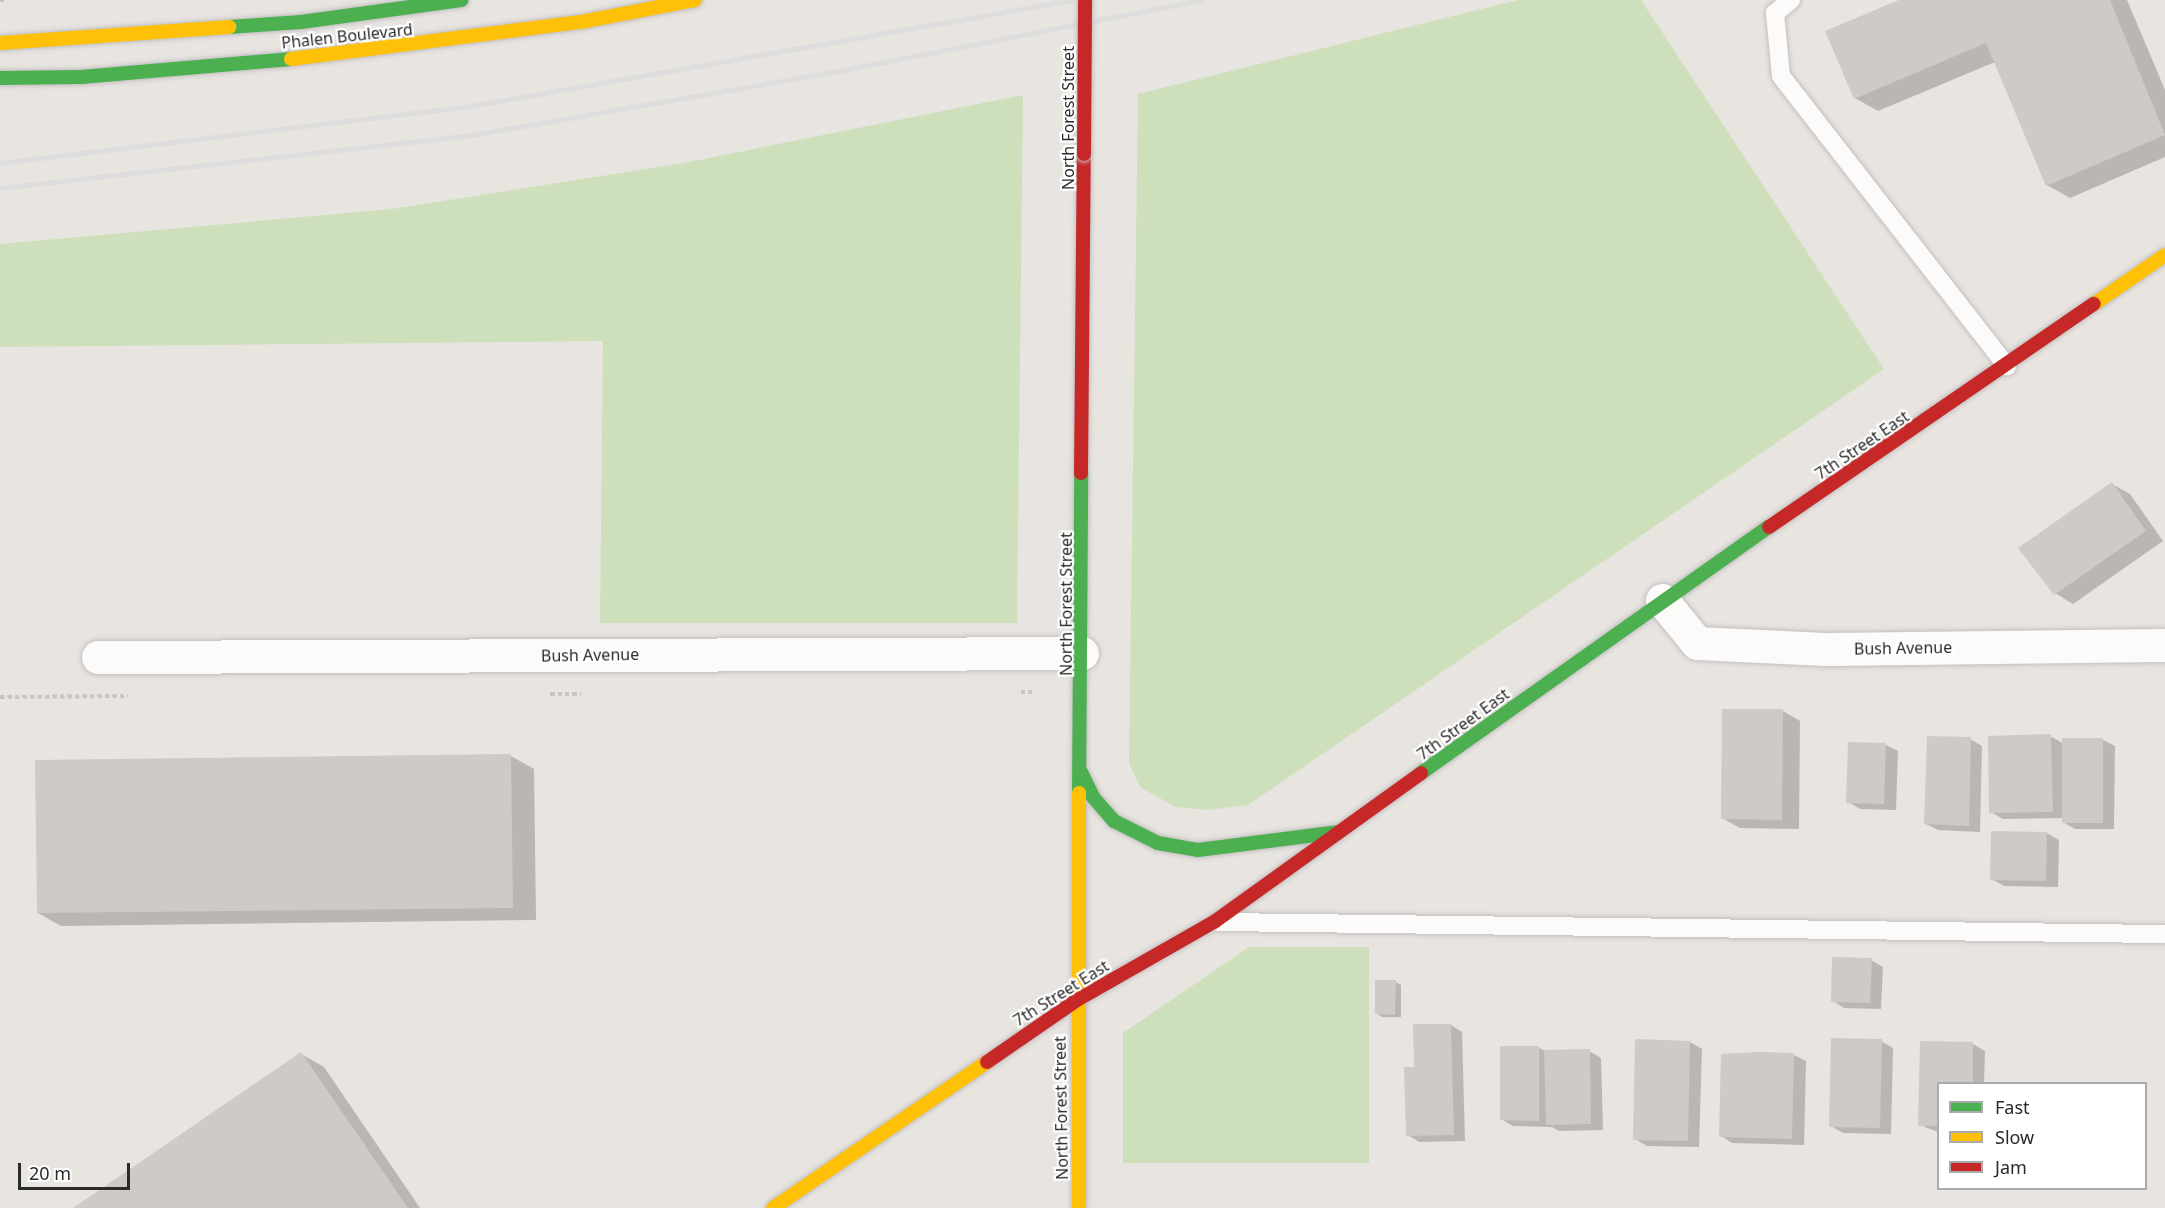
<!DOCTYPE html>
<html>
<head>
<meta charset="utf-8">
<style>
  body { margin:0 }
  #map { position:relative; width:2165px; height:1208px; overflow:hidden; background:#e8e4e0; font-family:"Noto Sans",sans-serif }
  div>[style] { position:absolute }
  .green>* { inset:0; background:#cde0bb }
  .shadow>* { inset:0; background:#0003 }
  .building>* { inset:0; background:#cdcac7 }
  .path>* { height:4px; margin-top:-2px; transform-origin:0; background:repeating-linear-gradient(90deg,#c6c6c5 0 4.5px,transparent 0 7.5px) }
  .roads { filter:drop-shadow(0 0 2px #c2c0c1) drop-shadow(0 0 2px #c2c0c1) }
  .lane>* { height:18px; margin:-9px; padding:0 9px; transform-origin:9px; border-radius:9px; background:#fcfbfa }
  .street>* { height:33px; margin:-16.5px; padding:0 16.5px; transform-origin:16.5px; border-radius:16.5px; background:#fcfbfa }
  .fast>* { height:14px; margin:-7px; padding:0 7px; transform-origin:7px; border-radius:7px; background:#4caf50 }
  .slow>* { height:14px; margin:-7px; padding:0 7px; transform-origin:7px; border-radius:7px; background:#ffc107 }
  .jam>* { height:14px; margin:-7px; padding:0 7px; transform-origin:7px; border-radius:7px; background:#c62828 }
  .rail>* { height:4.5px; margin:-2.25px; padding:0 2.25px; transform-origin:2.25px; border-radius:2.25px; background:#deddde }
  .bridges { filter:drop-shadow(0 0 2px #c2c0c1) drop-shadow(0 0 2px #c2c0c1) }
  .jam-bridge>* { height:14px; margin:-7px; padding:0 7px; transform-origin:7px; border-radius:7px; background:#c62828 }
  span { translate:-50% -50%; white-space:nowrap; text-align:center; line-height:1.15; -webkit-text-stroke:4.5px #fff; paint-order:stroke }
  .street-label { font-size:16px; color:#2a2a2a }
  .legend { position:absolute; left:1937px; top:1082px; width:210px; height:108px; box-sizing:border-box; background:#fff; border:2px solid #aaa; margin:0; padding:8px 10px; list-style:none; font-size:18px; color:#2a2a2a }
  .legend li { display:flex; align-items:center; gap:12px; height:30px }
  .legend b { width:30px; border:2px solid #aaa }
  .scale { position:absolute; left:18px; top:1163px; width:112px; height:27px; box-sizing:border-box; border:3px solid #2a2a2a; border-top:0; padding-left:8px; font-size:18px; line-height:21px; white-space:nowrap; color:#2a2a2a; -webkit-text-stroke:4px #fff; paint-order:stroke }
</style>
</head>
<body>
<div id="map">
  <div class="green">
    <i style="clip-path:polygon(1518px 0,1641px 0,1884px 369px,1248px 805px,1208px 810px,1176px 807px,1141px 788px,1129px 763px,1138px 94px)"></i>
    <i style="clip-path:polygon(1023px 95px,1017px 623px,600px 623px,603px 341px,0 347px,0 244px,392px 209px,684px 163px)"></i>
    <i style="clip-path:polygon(1249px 947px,1369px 947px,1369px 1163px,1123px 1163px,1123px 1033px)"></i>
  </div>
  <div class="shadow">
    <i style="clip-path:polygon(1903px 0,2127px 0,2165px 90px,2165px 157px,2070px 198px,2047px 185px,1995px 62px,1878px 111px,1855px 98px)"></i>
    <i style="clip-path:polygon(2112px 484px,2130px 494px,2163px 541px,2073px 604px,2055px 593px)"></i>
    <i style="clip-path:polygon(1783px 711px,1800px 721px,1799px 829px,1740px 828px,1722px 818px)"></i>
    <i style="clip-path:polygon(2050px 736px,2064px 744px,2103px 740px,2115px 746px,2114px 829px,2075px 829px,2063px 822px,2063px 818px,2003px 819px,1991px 812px)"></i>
    <i style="clip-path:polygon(1970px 739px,1982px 746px,1980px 832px,1938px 830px,1926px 824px)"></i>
    <i style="clip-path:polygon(1886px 745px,1898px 751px,1896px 810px,1860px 809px,1848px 802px)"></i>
    <i style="clip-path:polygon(511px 756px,534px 769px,536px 920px,61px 926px,38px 913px)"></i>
    <i style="clip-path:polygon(2047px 833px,2059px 840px,2058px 887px,2004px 886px,1992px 879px)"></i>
    <i style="clip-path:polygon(1871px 960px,1883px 967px,1881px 1009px,1844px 1008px,1833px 1001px)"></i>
    <i style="clip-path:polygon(1396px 982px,1401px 985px,1401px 1017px,1382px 1017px,1376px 1013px)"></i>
    <i style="clip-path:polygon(1451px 1025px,1462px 1032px,1465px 1141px,1419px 1142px,1408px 1135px,1416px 1068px)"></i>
    <i style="clip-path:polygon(1881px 1041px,1893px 1048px,1891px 1134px,1843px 1133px,1831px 1126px)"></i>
    <i style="clip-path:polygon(1690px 1042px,1702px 1049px,1699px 1147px,1647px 1146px,1635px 1139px)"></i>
    <i style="clip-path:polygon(1921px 1043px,1973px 1044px,1985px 1051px,1984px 1084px,1938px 1084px,1938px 1132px,1920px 1125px)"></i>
    <i style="clip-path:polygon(1539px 1048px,1545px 1051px,1589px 1051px,1601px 1058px,1603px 1130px,1559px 1131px,1552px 1127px,1513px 1126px,1501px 1119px)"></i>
    <i style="clip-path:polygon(301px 1054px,324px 1067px,420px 1208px,75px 1208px)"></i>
    <i style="clip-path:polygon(1794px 1055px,1806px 1061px,1804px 1145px,1732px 1143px,1721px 1136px)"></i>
  </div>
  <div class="building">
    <i style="clip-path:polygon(1899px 0,2110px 0,2165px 135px,2046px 186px,1986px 43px,1854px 99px,1825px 31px)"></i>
    <i style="clip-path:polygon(2112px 482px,2146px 531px,2054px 595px,2018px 548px)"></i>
    <i style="clip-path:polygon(1722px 709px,1783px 709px,1782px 820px,1721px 819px)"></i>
    <i style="clip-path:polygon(2051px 734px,2053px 812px,1989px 813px,1988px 736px)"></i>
    <i style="clip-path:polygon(1927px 736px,1971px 737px,1969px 826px,1924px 824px)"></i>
    <i style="clip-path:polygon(2062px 738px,2103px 738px,2103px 823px,2062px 823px)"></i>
    <i style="clip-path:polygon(1848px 742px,1886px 743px,1884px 804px,1846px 803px)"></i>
    <i style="clip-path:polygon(511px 754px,513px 908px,37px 913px,35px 760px)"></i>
    <i style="clip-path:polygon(1991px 831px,2047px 832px,2046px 881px,1990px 880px)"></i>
    <i style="clip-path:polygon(1832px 957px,1872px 958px,1870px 1003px,1831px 1002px)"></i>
    <i style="clip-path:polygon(1375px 980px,1396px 980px,1395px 1015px,1375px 1014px)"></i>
    <i style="clip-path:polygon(1413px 1024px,1451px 1024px,1454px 1135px,1406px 1136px,1404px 1067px,1414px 1067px)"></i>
    <i style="clip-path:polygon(1831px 1038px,1882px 1039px,1880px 1128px,1829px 1127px)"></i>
    <i style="clip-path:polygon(1635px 1039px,1690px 1041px,1688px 1141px,1633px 1140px)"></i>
    <i style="clip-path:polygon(1920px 1041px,1973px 1042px,1973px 1084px,1938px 1084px,1938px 1126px,1918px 1126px)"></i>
    <i style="clip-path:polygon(1500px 1046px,1539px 1046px,1539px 1121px,1500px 1120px)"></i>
    <i style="clip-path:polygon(1590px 1049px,1591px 1124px,1546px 1125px,1544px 1050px)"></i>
    <i style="clip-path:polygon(301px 1052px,408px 1208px,73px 1208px)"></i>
    <i style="clip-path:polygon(1760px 1052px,1794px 1053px,1792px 1139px,1719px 1137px,1721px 1054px)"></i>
  </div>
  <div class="path">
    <i style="left:0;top:0;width:6px"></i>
    <i style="left:1021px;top:692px;width:11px"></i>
    <i style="left:550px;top:694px;width:31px"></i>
    <i style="left:0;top:697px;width:128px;rotate:-0.4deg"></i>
  </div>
  <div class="roads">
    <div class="lane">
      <i style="left:1791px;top:0;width:21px;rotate:141deg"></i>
      <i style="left:1775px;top:13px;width:63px;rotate:84.6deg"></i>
      <i style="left:1781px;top:76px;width:368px;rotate:52.1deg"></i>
      <i style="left:1219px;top:922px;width:946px;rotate:0.73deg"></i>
    </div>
    <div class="street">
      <i style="left:1662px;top:600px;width:55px;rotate:50.9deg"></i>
      <i style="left:1697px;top:643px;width:128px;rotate:2.7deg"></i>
      <i style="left:1825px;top:649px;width:340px;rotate:-0.7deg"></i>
      <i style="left:98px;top:657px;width:984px;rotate:-0.23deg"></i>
    </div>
    <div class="fast">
      <i style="left:229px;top:27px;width:72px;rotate:-4deg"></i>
      <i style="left:301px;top:22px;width:162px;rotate:-7.8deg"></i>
      <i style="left:0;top:78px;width:81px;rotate:-0.7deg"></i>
      <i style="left:81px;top:77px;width:211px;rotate:-4.9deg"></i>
      <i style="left:1081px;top:772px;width:28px;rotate:64deg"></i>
      <i style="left:1093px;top:797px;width:32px;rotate:49deg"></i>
      <i style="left:1114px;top:821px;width:49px;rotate:26.6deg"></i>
      <i style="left:1158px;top:843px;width:41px;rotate:9.9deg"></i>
      <i style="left:1198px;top:850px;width:142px;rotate:-7.3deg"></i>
      <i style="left:1421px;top:773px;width:426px;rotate:-35.3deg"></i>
      <i style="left:1079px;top:793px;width:320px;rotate:-89.6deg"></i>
    </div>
    <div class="slow">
      <i style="left:0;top:43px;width:230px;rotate:-4deg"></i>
      <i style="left:291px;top:59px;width:292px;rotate:-7.3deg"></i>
      <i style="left:581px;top:22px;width:116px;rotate:-10.9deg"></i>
      <i style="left:2094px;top:304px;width:86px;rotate:-34.6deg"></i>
      <i style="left:1079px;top:793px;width:415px;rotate:90deg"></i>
      <i style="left:773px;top:1208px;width:259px;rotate:-34.3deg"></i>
    </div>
    <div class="jam">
      <i style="left:1081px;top:473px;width:319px;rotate:-89.5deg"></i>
      <i style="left:1769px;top:527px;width:394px;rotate:-34.5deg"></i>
      <i style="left:987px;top:1062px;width:109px;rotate:-34.6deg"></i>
      <i style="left:1077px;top:1000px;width:158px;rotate:-29.7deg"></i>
      <i style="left:1214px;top:922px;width:255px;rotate:-35.7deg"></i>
    </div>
  </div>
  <div class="rail">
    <i style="left:0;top:163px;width:474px;rotate:-6.9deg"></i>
    <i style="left:471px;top:106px;width:611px;rotate:-9.99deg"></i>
    <i style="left:0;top:188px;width:475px;rotate:-6.4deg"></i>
    <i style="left:472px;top:135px;width:378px;rotate:-9.9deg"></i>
    <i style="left:844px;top:70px;width:363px;rotate:-11.1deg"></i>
  </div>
  <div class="bridges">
    <div class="jam-bridge">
      <i style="left:1084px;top:154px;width:154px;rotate:-89.6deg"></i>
    </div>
  </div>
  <div class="street-label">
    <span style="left:347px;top:36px;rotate:-6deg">Phalen Boulevard</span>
    <span style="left:1068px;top:118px;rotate:-90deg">North Forest Street</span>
    <span style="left:1862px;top:445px;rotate:-34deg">7th Street East</span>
    <span style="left:1066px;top:604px;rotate:-90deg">North Forest Street</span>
    <span style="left:1903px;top:648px;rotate:-1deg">Bush Avenue</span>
    <span style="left:590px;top:655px;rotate:-1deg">Bush Avenue</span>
    <span style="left:1463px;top:724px;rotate:-36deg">7th Street East</span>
    <span style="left:1061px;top:993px;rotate:-32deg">7th Street East</span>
    <span style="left:1061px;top:1108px;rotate:-91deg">North Forest Street</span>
  </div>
  <ul class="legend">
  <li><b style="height:8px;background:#4caf50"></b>Fast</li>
  <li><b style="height:8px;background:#ffc107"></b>Slow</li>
  <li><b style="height:8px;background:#c62828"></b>Jam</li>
  </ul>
  <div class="scale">20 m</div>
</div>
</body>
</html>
